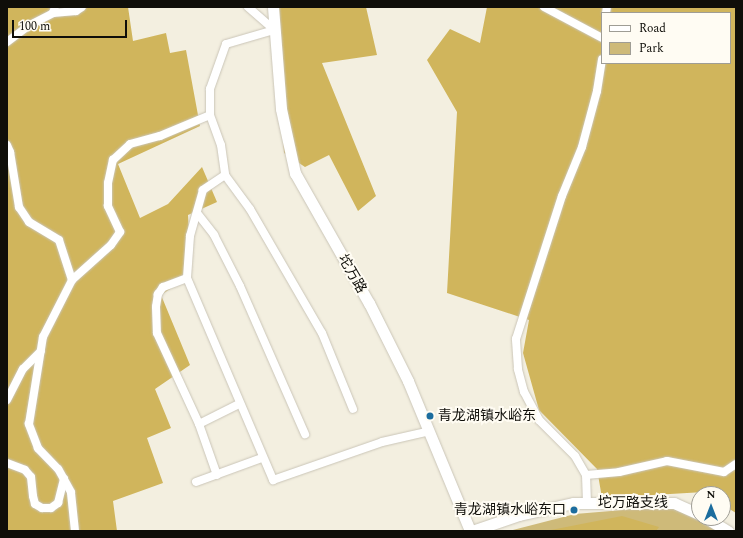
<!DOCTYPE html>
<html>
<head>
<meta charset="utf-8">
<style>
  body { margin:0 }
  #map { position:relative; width:743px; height:538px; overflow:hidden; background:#f3efe0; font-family:Spectral,"Noto Sans SC",serif }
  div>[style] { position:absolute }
  .green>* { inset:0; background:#ceba79 }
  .forest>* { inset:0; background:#d0b55c }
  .roads { filter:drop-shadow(0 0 1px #cac5b7) drop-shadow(0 0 1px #cac5b7) }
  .minor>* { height:8px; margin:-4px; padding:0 4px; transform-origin:4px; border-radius:4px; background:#fff }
  .secondary>* { height:11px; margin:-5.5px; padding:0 5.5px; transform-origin:5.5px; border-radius:5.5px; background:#fff }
  .dots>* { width:11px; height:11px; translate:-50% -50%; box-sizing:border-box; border:2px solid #fffcf3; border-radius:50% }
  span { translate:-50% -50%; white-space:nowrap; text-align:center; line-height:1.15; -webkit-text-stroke:4px #fffcf3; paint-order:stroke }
  .street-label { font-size:14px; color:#0f0e09 }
  .poi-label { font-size:14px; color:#0f0e09 }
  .left { translate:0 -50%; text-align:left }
  .right { translate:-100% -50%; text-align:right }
  .frame { position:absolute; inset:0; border:8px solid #0f0e09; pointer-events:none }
  .legend { position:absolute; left:601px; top:12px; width:130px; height:52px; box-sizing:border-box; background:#fffcf3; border:1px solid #9f9d95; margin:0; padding:5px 7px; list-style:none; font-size:12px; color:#0f0e09 }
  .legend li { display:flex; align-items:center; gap:8px; height:20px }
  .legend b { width:20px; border:1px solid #9f9d95 }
  .north { position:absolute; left:691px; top:486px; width:40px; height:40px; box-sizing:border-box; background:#fffcf3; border:1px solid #9f9d95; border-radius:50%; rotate:0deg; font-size:11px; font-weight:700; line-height:16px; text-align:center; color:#0f0e09 }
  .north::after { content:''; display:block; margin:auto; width:14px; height:18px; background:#1c6d9e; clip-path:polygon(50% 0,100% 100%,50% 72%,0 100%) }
  .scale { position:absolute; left:12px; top:20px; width:115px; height:18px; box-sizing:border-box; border:2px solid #0f0e09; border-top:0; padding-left:5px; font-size:12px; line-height:14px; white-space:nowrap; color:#0f0e09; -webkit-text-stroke:3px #fffcf3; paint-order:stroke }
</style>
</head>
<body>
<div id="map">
  <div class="green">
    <i style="clip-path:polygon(659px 507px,693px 510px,727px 531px,509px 531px,575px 514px)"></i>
  </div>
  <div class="forest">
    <i style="clip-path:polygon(7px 7px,128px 7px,133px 41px,166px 33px,170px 53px,186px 50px,200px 126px,118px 164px,140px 218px,168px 204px,202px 167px,217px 202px,188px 215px,191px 275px,161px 295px,190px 365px,155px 389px,171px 428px,147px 438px,163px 483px,113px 501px,117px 531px,7px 531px)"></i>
    <i style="clip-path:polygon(275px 7px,366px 7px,377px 55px,322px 63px,376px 196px,358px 211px,329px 155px,305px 167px,284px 153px)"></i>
    <i style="clip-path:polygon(evenodd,487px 7px,736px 7px,736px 513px,723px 505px,723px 494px,704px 492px,602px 498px,597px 469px,539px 410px,523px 353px,529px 320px,447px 293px,457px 112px,427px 60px,450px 29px,480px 43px,487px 7px,602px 13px,730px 13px,730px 63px,602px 63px,602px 13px)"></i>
    <i style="clip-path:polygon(622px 516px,659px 527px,656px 531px,546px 531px)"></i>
  </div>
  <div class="roads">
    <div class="minor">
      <i style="left:248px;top:7px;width:35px;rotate:41deg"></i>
      <i style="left:544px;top:7px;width:66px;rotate:28.1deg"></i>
      <i style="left:53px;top:13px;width:23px;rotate:-5deg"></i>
      <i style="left:76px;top:11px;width:7px;rotate:-34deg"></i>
      <i style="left:606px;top:13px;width:6px;rotate:-81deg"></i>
      <i style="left:274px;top:30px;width:50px;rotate:163.7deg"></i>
      <i style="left:226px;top:44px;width:48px;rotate:109.6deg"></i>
      <i style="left:210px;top:89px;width:26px;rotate:90deg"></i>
      <i style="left:210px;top:115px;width:32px;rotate:70deg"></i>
      <i style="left:221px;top:145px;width:30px;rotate:82deg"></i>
      <i style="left:225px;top:175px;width:42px;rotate:53.7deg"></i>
      <i style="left:250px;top:209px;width:143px;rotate:59.9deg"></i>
      <i style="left:322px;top:333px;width:82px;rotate:67.8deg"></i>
      <i style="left:7px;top:42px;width:26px;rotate:-37deg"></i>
      <i style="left:28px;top:26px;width:28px;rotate:-27deg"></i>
      <i style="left:53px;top:13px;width:6px;rotate:-72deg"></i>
      <i style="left:7px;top:145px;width:8px;rotate:67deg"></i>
      <i style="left:10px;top:152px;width:56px;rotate:80.7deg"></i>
      <i style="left:19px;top:207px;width:18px;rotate:56deg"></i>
      <i style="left:29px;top:222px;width:35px;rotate:31deg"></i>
      <i style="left:59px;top:240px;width:42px;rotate:72deg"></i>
      <i style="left:225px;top:175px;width:27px;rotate:146deg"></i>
      <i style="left:203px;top:190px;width:48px;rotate:105.8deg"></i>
      <i style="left:190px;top:236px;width:42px;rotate:94.1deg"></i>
      <i style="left:187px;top:278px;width:220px;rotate:66.9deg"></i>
      <i style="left:273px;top:480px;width:115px;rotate:-19.2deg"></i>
      <i style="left:382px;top:442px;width:49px;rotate:-12.9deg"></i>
      <i style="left:197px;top:213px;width:28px;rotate:52deg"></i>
      <i style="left:214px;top:235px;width:57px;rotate:63deg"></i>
      <i style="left:240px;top:286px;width:162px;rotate:66.3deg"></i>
      <i style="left:187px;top:278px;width:26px;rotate:159deg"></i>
      <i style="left:163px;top:287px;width:9px;rotate:126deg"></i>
      <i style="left:158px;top:294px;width:13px;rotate:99deg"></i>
      <i style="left:156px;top:307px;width:26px;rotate:88deg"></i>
      <i style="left:157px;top:333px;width:100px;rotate:65.2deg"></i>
      <i style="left:199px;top:424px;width:54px;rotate:70.6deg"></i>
      <i style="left:7px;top:400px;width:35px;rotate:-63deg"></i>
      <i style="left:23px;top:369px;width:25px;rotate:-45deg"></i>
      <i style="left:199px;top:424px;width:45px;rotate:-26.6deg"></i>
      <i style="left:7px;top:463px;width:19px;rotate:21deg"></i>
      <i style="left:25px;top:470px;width:9px;rotate:49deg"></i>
      <i style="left:31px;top:477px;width:19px;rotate:84deg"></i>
      <i style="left:33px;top:496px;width:8px;rotate:76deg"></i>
      <i style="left:35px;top:504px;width:8px;rotate:30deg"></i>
      <i style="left:42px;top:508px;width:9px"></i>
      <i style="left:51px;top:508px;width:9px;rotate:-36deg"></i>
      <i style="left:58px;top:503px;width:25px;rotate:-76deg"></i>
      <i style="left:586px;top:475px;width:33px;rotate:-5deg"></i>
      <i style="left:619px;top:472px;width:49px;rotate:-12.9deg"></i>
      <i style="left:667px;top:461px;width:58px;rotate:10.9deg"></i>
      <i style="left:724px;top:472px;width:14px;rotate:-34deg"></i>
      <i style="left:196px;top:482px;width:70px;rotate:-20deg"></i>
      <i style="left:587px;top:503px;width:28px;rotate:-92deg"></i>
      <i style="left:586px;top:475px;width:22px;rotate:-120deg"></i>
      <i style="left:575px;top:456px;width:51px;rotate:-135deg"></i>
      <i style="left:539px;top:420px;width:32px;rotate:-118deg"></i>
      <i style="left:524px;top:392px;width:24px;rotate:-105deg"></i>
      <i style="left:518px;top:369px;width:30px;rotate:-94deg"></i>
      <i style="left:516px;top:339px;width:150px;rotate:-72.2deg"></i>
      <i style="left:562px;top:196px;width:53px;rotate:-67.8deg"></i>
      <i style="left:582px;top:147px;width:58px;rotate:-75deg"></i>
      <i style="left:597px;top:91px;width:32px;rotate:-81deg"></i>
      <i style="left:75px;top:531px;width:39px;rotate:-96deg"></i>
      <i style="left:71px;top:492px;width:26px;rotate:-119deg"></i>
      <i style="left:58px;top:469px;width:29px;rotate:-134deg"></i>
      <i style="left:38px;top:448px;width:26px;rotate:-111deg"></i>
      <i style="left:29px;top:424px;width:88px;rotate:-80.9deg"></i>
      <i style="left:43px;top:337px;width:64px;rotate:-63deg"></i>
      <i style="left:72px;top:280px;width:52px;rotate:-41.9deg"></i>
      <i style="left:111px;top:245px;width:16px;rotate:-55deg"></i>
      <i style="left:120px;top:232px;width:29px;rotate:-115deg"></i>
      <i style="left:108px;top:206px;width:23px;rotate:-90deg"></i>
      <i style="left:108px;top:183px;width:24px;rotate:-78deg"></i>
      <i style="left:113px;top:160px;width:23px;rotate:-43deg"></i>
      <i style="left:130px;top:144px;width:31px;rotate:-15deg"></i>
      <i style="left:160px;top:136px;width:54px;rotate:-22.8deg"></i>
    </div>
    <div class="secondary">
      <i style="left:273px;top:7px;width:102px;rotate:85.5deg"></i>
      <i style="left:281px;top:109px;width:66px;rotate:77.7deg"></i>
      <i style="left:295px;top:173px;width:150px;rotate:60.4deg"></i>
      <i style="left:369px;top:303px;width:87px;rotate:63.4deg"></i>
      <i style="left:408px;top:381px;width:162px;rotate:67.5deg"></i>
      <i style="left:706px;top:518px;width:26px;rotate:31deg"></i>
      <i style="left:472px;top:531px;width:50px;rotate:-18.8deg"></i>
      <i style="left:519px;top:515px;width:55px;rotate:-12.5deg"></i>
      <i style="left:573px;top:503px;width:101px"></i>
      <i style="left:674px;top:503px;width:27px;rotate:24deg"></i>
    </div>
  </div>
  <div class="dots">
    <i style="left:430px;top:416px;background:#1c6d9e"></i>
    <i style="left:574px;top:510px;background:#1c6d9e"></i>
  </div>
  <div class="street-label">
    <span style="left:352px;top:274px;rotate:60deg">坨万路</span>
    <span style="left:633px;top:503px">坨万路支线</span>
  </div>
  <div class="poi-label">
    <span class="left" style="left:438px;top:416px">青龙湖镇水峪东</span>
    <span class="right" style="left:566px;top:510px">青龙湖镇水峪东口</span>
  </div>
  <div class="frame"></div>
  <ul class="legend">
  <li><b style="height:5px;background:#fff"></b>Road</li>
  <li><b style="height:11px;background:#ceba79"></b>Park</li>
  </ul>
  <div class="north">N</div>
  <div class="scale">100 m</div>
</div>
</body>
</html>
